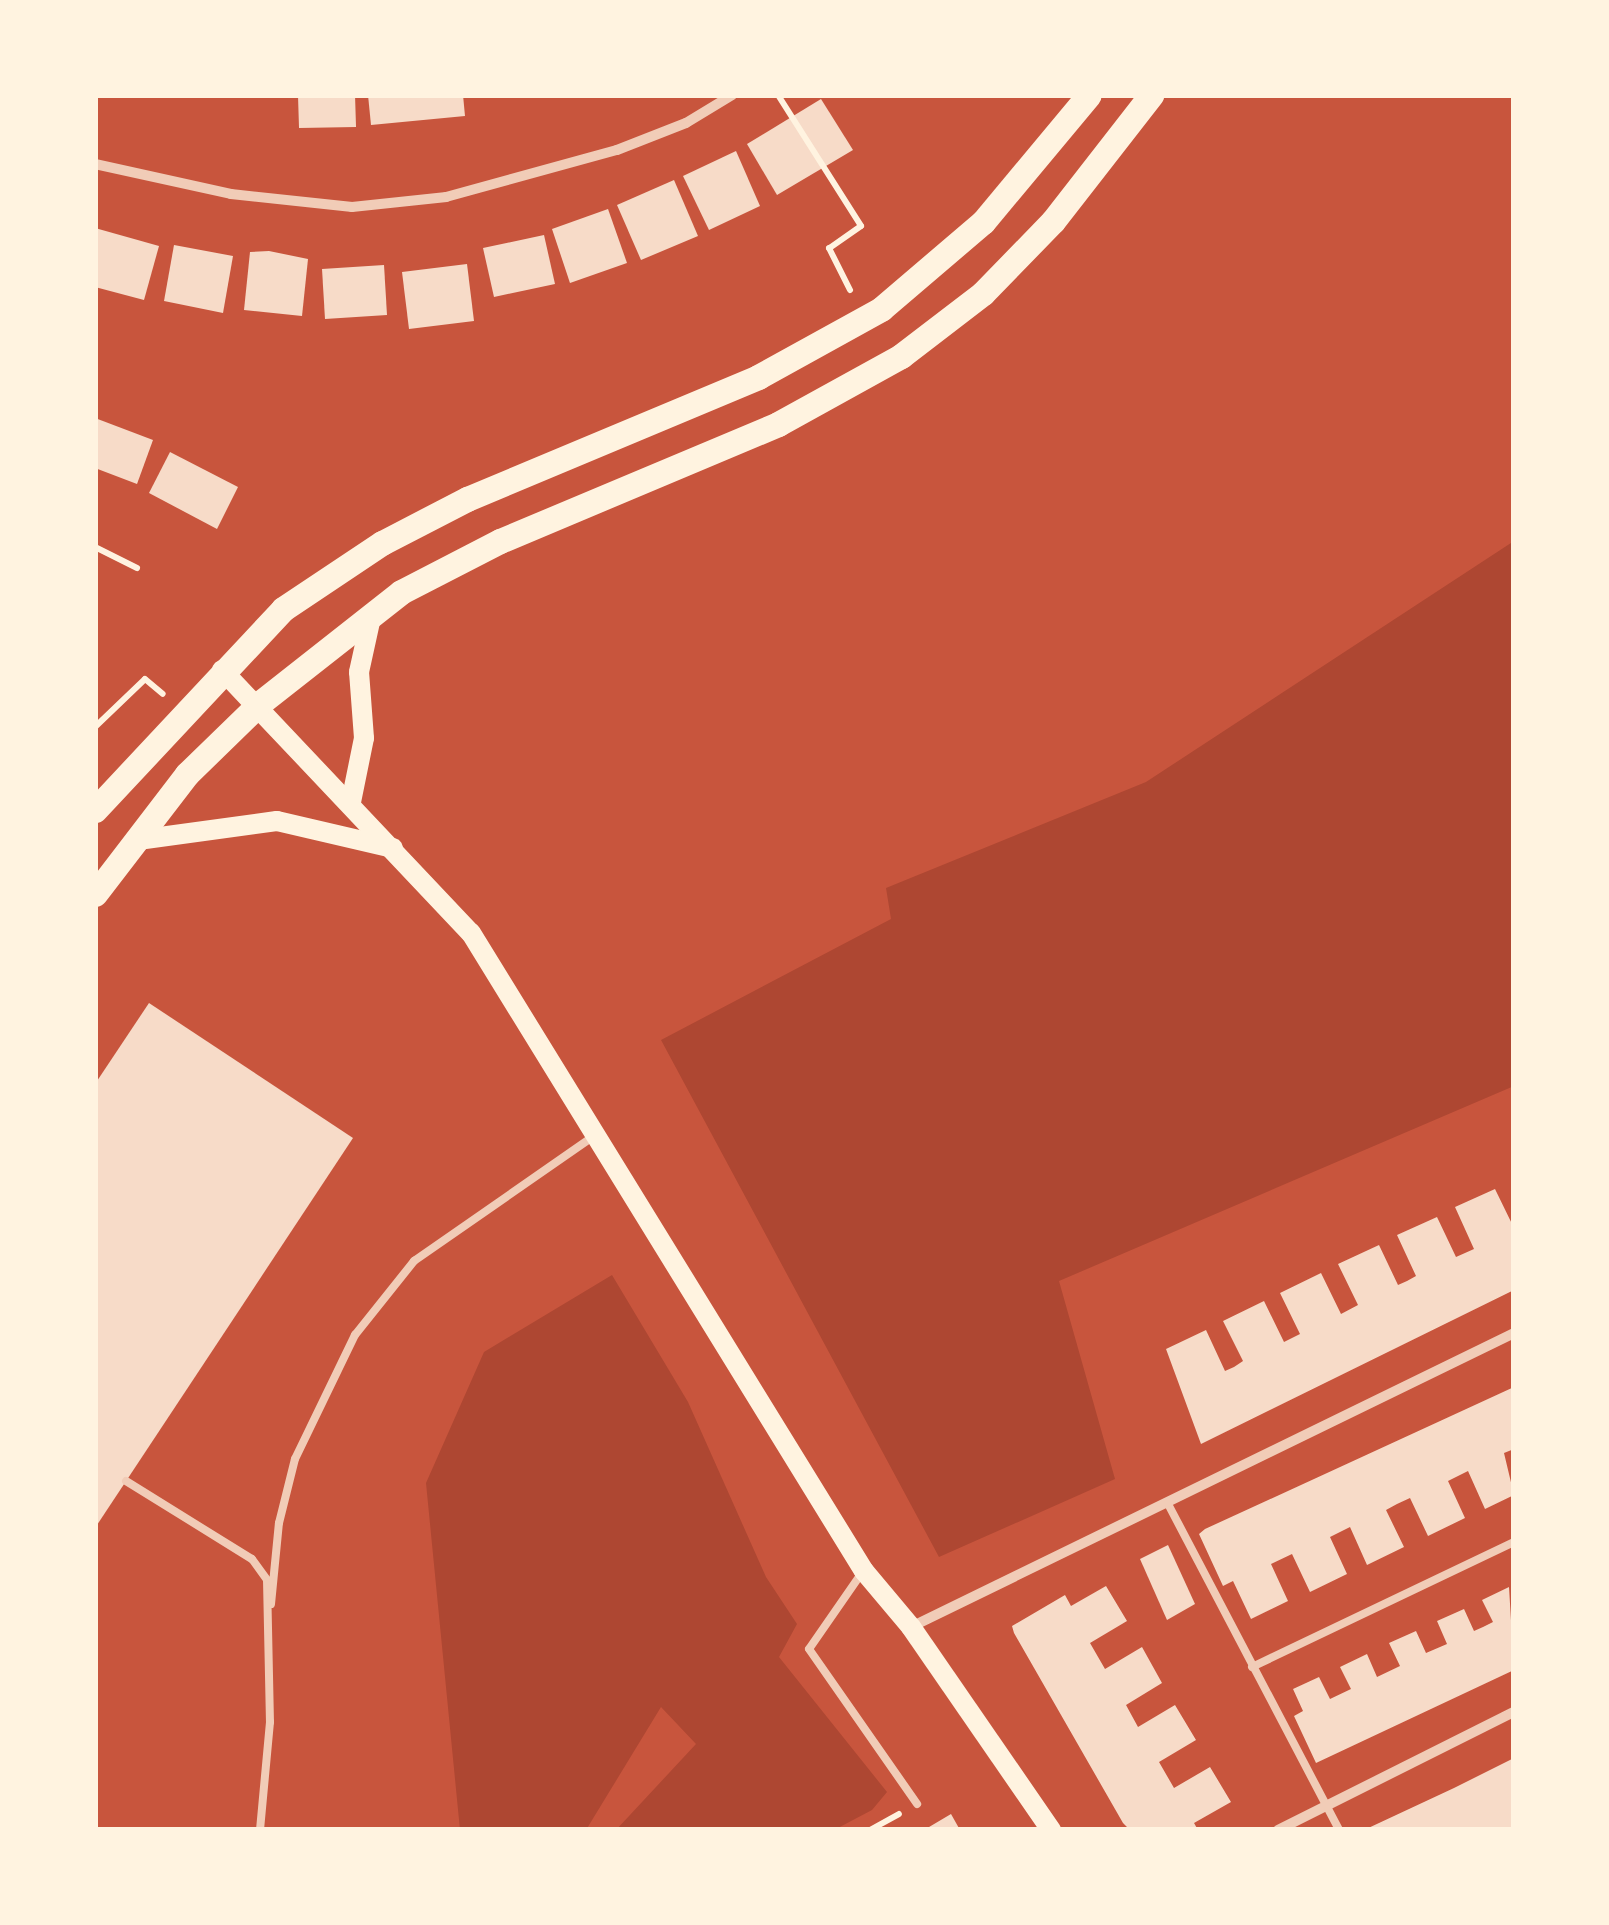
<!DOCTYPE html>
<html>
<head>
<meta charset="utf-8">
<style>
  body { margin:0 }
  #map { position:relative; width:1609px; height:1925px; overflow:hidden; background:#c8553d; font-family:"Golos Text",sans-serif }
  div>[style] { position:absolute }
  .green>* { inset:0; background:#ae4732 }
  .building>* { inset:0; background:#f7dbc8 }
  .path>* { height:6px; margin:-3px; padding:0 3px; transform-origin:3px; border-radius:3px; background:#fff3e0 }
  .service>* { height:8px; margin:-4px; padding:0 4px; transform-origin:4px; border-radius:4px; background:#f1ccb7 }
  .minor>* { height:10px; margin:-5px; padding:0 5px; transform-origin:5px; border-radius:5px; background:#f1ccb7 }
  .secondary>* { height:20px; margin:-10px; padding:0 10px; transform-origin:10px; border-radius:10px; background:#fff3e0 }
  .primary>* { height:25px; margin:-12.5px; padding:0 12.5px; transform-origin:12.5px; border-radius:12.5px; background:#fff3e0 }
  span { translate:-50% -50%; white-space:nowrap; text-align:center; line-height:1.15; -webkit-text-stroke:10px #fff3e0; paint-order:stroke }
  .frame { position:absolute; inset:0; border:98px solid #fff3e0; pointer-events:none }
</style>
</head>
<body>
<div id="map">
  <div class="green">
    <i style="clip-path:polygon(1514px 541px,1514px 1086px,1059px 1281px,1115px 1479px,939px 1557px,661px 1040px,891px 919px,886px 888px,1146px 782px)"></i>
    <i style="clip-path:polygon(612px 1275px,688px 1402px,766px 1577px,797px 1624px,779px 1657px,887px 1792px,872px 1810px,834px 1830px,616px 1830px,696px 1744px,661px 1707px,586px 1830px,460px 1830px,426px 1483px,484px 1352px)"></i>
  </div>
  <div class="building">
    <i style="clip-path:polygon(298px 95px,355px 95px,356px 127px,299px 128px)"></i>
    <i style="clip-path:polygon(368px 95px,463px 95px,465px 116px,371px 125px)"></i>
    <i style="clip-path:polygon(821px 99px,853px 150px,777px 195px,747px 144px)"></i>
    <i style="clip-path:polygon(736px 151px,760px 206px,709px 230px,683px 176px)"></i>
    <i style="clip-path:polygon(674px 180px,698px 236px,641px 260px,617px 205px)"></i>
    <i style="clip-path:polygon(608px 209px,627px 263px,570px 283px,552px 229px)"></i>
    <i style="clip-path:polygon(95px 228px,159px 246px,144px 300px,95px 287px)"></i>
    <i style="clip-path:polygon(544px 235px,555px 284px,494px 297px,483px 248px)"></i>
    <i style="clip-path:polygon(174px 245px,233px 256px,223px 313px,164px 301px)"></i>
    <i style="clip-path:polygon(269px 251px,308px 259px,302px 316px,244px 310px,250px 252px)"></i>
    <i style="clip-path:polygon(467px 264px,474px 321px,409px 329px,402px 272px)"></i>
    <i style="clip-path:polygon(384px 265px,387px 315px,325px 319px,322px 269px)"></i>
    <i style="clip-path:polygon(95px 418px,153px 440px,137px 484px,95px 468px)"></i>
    <i style="clip-path:polygon(170px 452px,238px 487px,217px 529px,149px 493px)"></i>
    <i style="clip-path:polygon(149px 1003px,353px 1138px,95px 1528px,95px 1084px)"></i>
    <i style="clip-path:polygon(1495px 1189px,1514px 1228px,1514px 1290px,1201px 1444px,1166px 1349px,1206px 1330px,1225px 1371px,1234px 1367px,1243px 1361px,1223px 1321px,1264px 1301px,1284px 1342px,1300px 1334px,1280px 1293px,1321px 1273px,1341px 1314px,1358px 1305px,1338px 1264px,1379px 1245px,1398px 1285px,1407px 1281px,1416px 1276px,1397px 1235px,1437px 1217px,1456px 1257px,1474px 1249px,1455px 1207px)"></i>
    <i style="clip-path:polygon(1514px 1387px,1514px 1449px,1504px 1453px,1514px 1495px,1485px 1509px,1468px 1471px,1448px 1481px,1465px 1518px,1428px 1536px,1410px 1498px,1397px 1504px,1386px 1510px,1404px 1547px,1367px 1565px,1350px 1527px,1330px 1537px,1347px 1574px,1310px 1592px,1292px 1554px,1271px 1564px,1288px 1601px,1251px 1619px,1233px 1581px,1223px 1586px,1199px 1534px,1205px 1529px)"></i>
    <i style="clip-path:polygon(1168px 1545px,1195px 1604px,1167px 1620px,1140px 1559px)"></i>
    <i style="clip-path:polygon(1106px 1586px,1127px 1621px,1090px 1643px,1105px 1669px,1142px 1647px,1162px 1683px,1126px 1705px,1138px 1727px,1175px 1705px,1196px 1740px,1159px 1762px,1174px 1788px,1210px 1767px,1231px 1802px,1194px 1823px,1198px 1830px,1130px 1830px,1123px 1823px,1014px 1633px,1012px 1626px,1065px 1595px,1071px 1606px)"></i>
    <i style="clip-path:polygon(1509px 1587px,1514px 1670px,1316px 1763px,1294px 1716px,1303px 1711px,1293px 1689px,1319px 1677px,1330px 1699px,1351px 1689px,1340px 1667px,1367px 1654px,1377px 1677px,1400px 1666px,1389px 1643px,1416px 1631px,1426px 1653px,1447px 1644px,1437px 1621px,1464px 1609px,1474px 1631px,1483px 1627px,1493px 1622px,1482px 1600px)"></i>
    <i style="clip-path:polygon(1514px 1758px,1514px 1830px,1364px 1830px,1454px 1788px)"></i>
    <i style="clip-path:polygon(951px 1814px,960px 1830px,924px 1830px)"></i>
  </div>
  <div class="path">
    <i style="left:778px;top:95px;width:155px;rotate:57.6deg"></i>
    <i style="left:861px;top:226px;width:39px;rotate:145deg"></i>
    <i style="left:829px;top:248px;width:47px;rotate:63.4deg"></i>
    <i style="left:95px;top:547px;width:47px;rotate:26.6deg"></i>
    <i style="left:95px;top:727px;width:69px;rotate:-43.8deg"></i>
    <i style="left:145px;top:679px;width:23px;rotate:40deg"></i>
    <i style="left:870px;top:1830px;width:33px;rotate:-29deg"></i>
  </div>
  <div class="service">
    <i style="left:126px;top:1481px;width:148px;rotate:31.8deg"></i>
    <i style="left:252px;top:1559px;width:26px;rotate:54deg"></i>
    <i style="left:267px;top:1580px;width:142px;rotate:88.8deg"></i>
    <i style="left:270px;top:1722px;width:108px;rotate:95.3deg"></i>
    <i style="left:1167px;top:1502px;width:370px;rotate:62.3deg"></i>
    <i style="left:861px;top:1574px;width:91px;rotate:124.7deg"></i>
    <i style="left:809px;top:1649px;width:189px;rotate:55.1deg"></i>
    <i style="left:271px;top:1604px;width:81px;rotate:-84.4deg"></i>
    <i style="left:279px;top:1523px;width:66px;rotate:-76deg"></i>
    <i style="left:295px;top:1459px;width:138px;rotate:-64.2deg"></i>
    <i style="left:355px;top:1335px;width:95px;rotate:-51.4deg"></i>
    <i style="left:414px;top:1261px;width:221px;rotate:-34.8deg"></i>
    <i style="left:1252px;top:1667px;width:290px;rotate:-25.5deg"></i>
  </div>
  <div class="minor">
    <i style="left:95px;top:164px;width:139px;rotate:12.4deg"></i>
    <i style="left:231px;top:194px;width:122px;rotate:6.1deg"></i>
    <i style="left:352px;top:207px;width:95px;rotate:-6.1deg"></i>
    <i style="left:446px;top:197px;width:177px;rotate:-15.4deg"></i>
    <i style="left:617px;top:150px;width:74px;rotate:-21.4deg"></i>
    <i style="left:686px;top:123px;width:54px;rotate:-31.3deg"></i>
    <i style="left:911px;top:1627px;width:671px;rotate:-25.99deg"></i>
    <i style="left:1278px;top:1830px;width:264px;rotate:-26.6deg"></i>
  </div>
  <div class="secondary">
    <i style="left:222px;top:670px;width:362px;rotate:46.6deg"></i>
    <i style="left:471px;top:933px;width:749px;rotate:58.37deg"></i>
    <i style="left:864px;top:1571px;width:73px;rotate:50deg"></i>
    <i style="left:911px;top:1627px;width:247px;rotate:55.4deg"></i>
    <i style="left:351px;top:802px;width:65px;rotate:-78.5deg"></i>
    <i style="left:364px;top:738px;width:66px;rotate:-94.3deg"></i>
    <i style="left:359px;top:672px;width:60px;rotate:-77.6deg"></i>
    <i style="left:138px;top:840px;width:140px;rotate:-7.8deg"></i>
    <i style="left:277px;top:821px;width:119px;rotate:13.1deg"></i>
  </div>
  <div class="primary">
    <i style="left:95px;top:810px;width:275px;rotate:-46.9deg"></i>
    <i style="left:283px;top:609px;width:119px;rotate:-33.7deg"></i>
    <i style="left:382px;top:543px;width:96px;rotate:-27.4deg"></i>
    <i style="left:467px;top:499px;width:316px;rotate:-22.7deg"></i>
    <i style="left:758px;top:377px;width:141px;rotate:-28.9deg"></i>
    <i style="left:881px;top:309px;width:134px;rotate:-40.5deg"></i>
    <i style="left:983px;top:222px;width:165px;rotate:-50.2deg"></i>
    <i style="left:95px;top:894px;width:151px;rotate:-52.5deg"></i>
    <i style="left:187px;top:774px;width:102px;rotate:-44.2deg"></i>
    <i style="left:260px;top:703px;width:179px;rotate:-38.2deg"></i>
    <i style="left:401px;top:592px;width:111px;rotate:-27.3deg"></i>
    <i style="left:500px;top:541px;width:302px;rotate:-22.8deg"></i>
    <i style="left:778px;top:424px;width:141px;rotate:-28.9deg"></i>
    <i style="left:901px;top:356px;width:103px;rotate:-37.5deg"></i>
    <i style="left:983px;top:293px;width:100px;rotate:-45.8deg"></i>
    <i style="left:1053px;top:221px;width:160px;rotate:-52.1deg"></i>
  </div>
  <div class="frame"></div>
</div>
</body>
</html>
